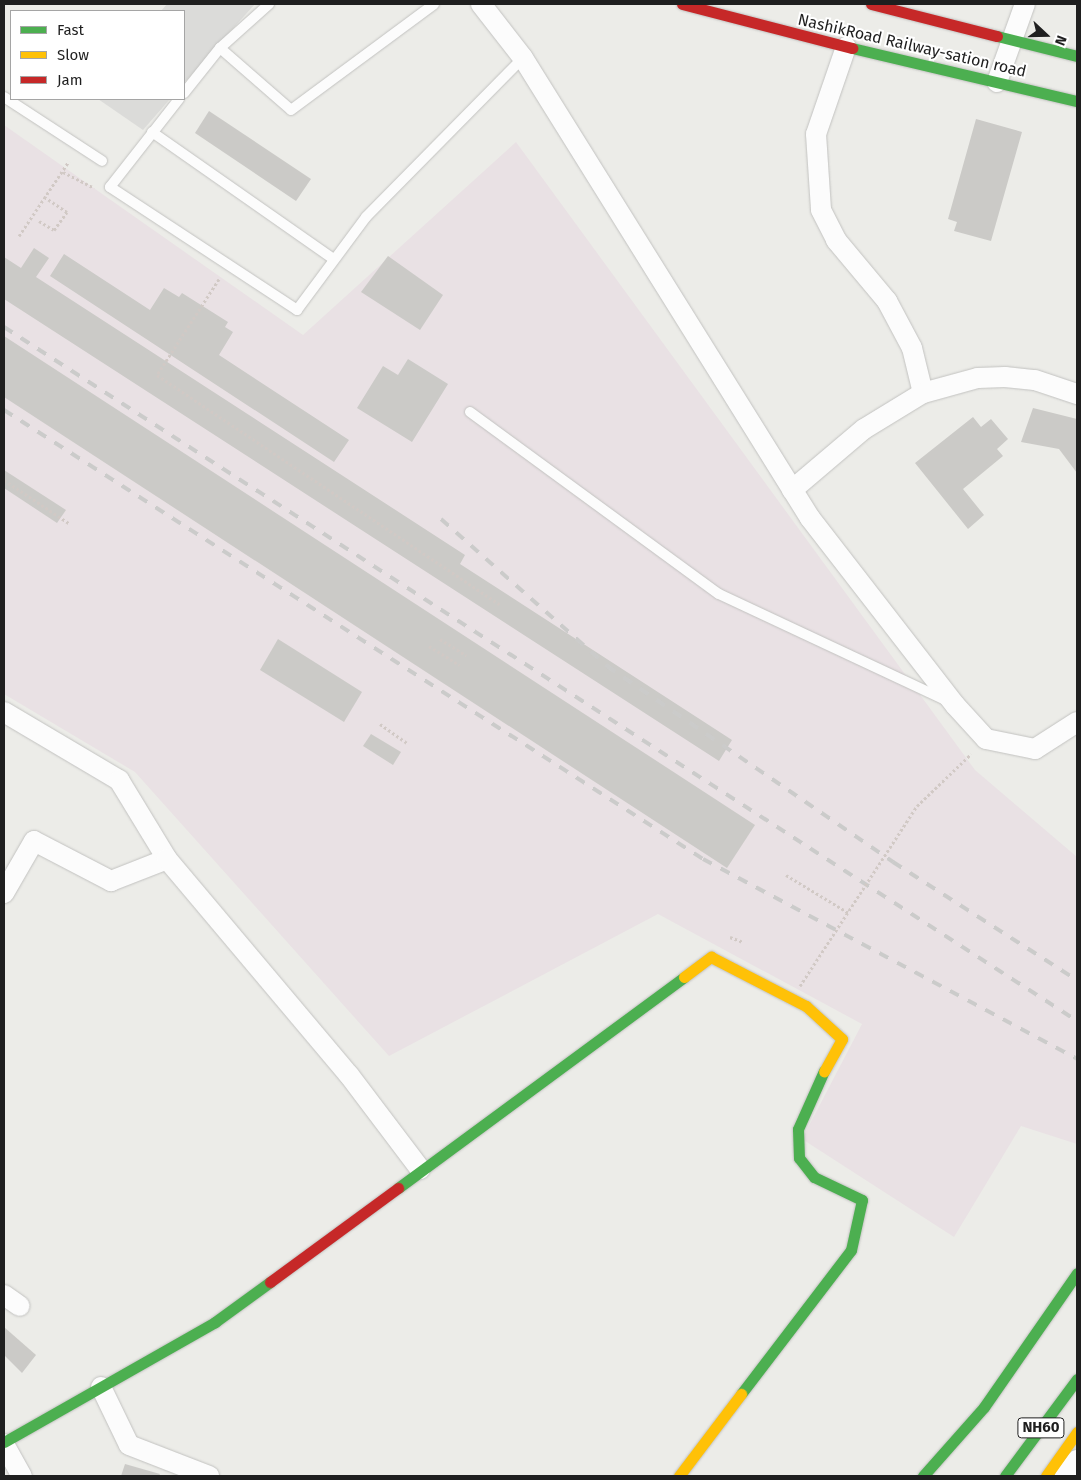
<!DOCTYPE html>
<html>
<head>
<meta charset="utf-8">
<style>
  body { margin:0 }
  #map { position:relative; width:1081px; height:1480px; overflow:hidden; background:#ecece8; font-family:"Fira Sans",sans-serif }
  div>[style] { position:absolute }
  .industrial>* { inset:0; background:#e9e1e4 }
  .religious>* { inset:0; background:#dbdbd9 }
  .building>* { inset:0; background:#cbcac7 }
  .path>* { height:3px; margin-top:-1.5px; transform-origin:0; background:repeating-linear-gradient(90deg,#d1c9c5 0 2.5px,transparent 0 5px) }
  .roads { filter:drop-shadow(0 0 1px #c2c2c0) drop-shadow(0 0 1px #c2c2c0) }
  .lane>* { height:10px; margin:-5px; padding:0 5px; transform-origin:5px; border-radius:5px; background:#fcfcfc }
  .street>* { height:20px; margin:-10px; padding:0 10px; transform-origin:10px; border-radius:10px; background:#fcfcfc }
  .fast>* { height:11px; margin:-5.5px; padding:0 5.5px; transform-origin:5.5px; border-radius:5.5px; background:#4caf50 }
  .slow>* { height:11px; margin:-5.5px; padding:0 5.5px; transform-origin:5.5px; border-radius:5.5px; background:#ffc107 }
  .jam>* { height:11px; margin:-5.5px; padding:0 5.5px; transform-origin:5.5px; border-radius:5.5px; background:#c62828 }
  .rail>* { height:4px; margin-top:-2px; transform-origin:0; background:repeating-linear-gradient(90deg,#cbcbca 0 10px,transparent 0 20px) }
  .path-bridge>* { height:3px; margin-top:-1.5px; transform-origin:0; background:repeating-linear-gradient(90deg,#d1c9c5 0 2.5px,transparent 0 5px) }
  span { translate:-50% -50%; white-space:nowrap; text-align:center; line-height:1.15; -webkit-text-stroke:4px #fff; paint-order:stroke }
  .shield-label span { padding:1px 4px; background:#fff; border:1px solid; border-radius:4px; -webkit-text-stroke-width:0 }
  .shield-label { font-size:15px; color:#1f1f1f; font-weight:700 }
  .street-label { font-size:16px; color:#1f1f1f }
  .frame { position:absolute; inset:0; border:5px solid #1f1f1f; pointer-events:none }
  .legend { position:absolute; left:10px; top:10px; width:175px; height:90px; box-sizing:border-box; background:#fff; border:1px solid #a5a5a5; margin:0; padding:6px 9px; list-style:none; font-size:15px; color:#1f1f1f }
  .legend li { display:flex; align-items:center; gap:10px; height:25px }
  .legend b { width:25px; border:1px solid #a5a5a5 }
  .north { position:absolute; left:1021px; top:10px; width:50px; height:50px; -webkit-text-stroke:4px #fff; paint-order:stroke; rotate:111deg; font-size:14px; font-weight:700; line-height:20px; text-align:center; color:#1f1f1f }
  .north::after { content:''; display:block; margin:auto; width:18px; height:22px; background:#1f1f1f; clip-path:polygon(50% 0,100% 100%,50% 72%,0 100%) }
</style>
</head>
<body>
<div id="map">
  <div class="industrial">
    <i style="clip-path:polygon(4px 125px,303px 335px,516px 142px,975px 770px,1077px 857px,1077px 1144px,1021px 1126px,954px 1237px,802px 1139px,862px 1024px,658px 914px,389px 1056px,135px 772px,4px 694px)"></i>
  </div>
  <div class="religious">
    <i style="clip-path:polygon(167px 4px,255px 4px,184px 83px,184px 11px,161px 11px)"></i>
    <i style="clip-path:polygon(98px 99px,170px 99px,143px 130px)"></i>
  </div>
  <div class="building">
    <i style="clip-path:polygon(209px 111px,311px 179px,296px 201px,195px 133px)"></i>
    <i style="clip-path:polygon(976px 119px,1022px 132px,991px 241px,954px 231px,957px 222px,948px 219px)"></i>
    <i style="clip-path:polygon(34px 248px,49px 258px,36px 277px,465px 555px,460px 564px,732px 740px,719px 761px,4px 299px,4px 257px,21px 268px)"></i>
    <i style="clip-path:polygon(64px 254px,150px 310px,164px 288px,179px 297px,182px 293px,228px 322px,225px 327px,233px 332px,219px 355px,349px 440px,334px 462px,50px 276px)"></i>
    <i style="clip-path:polygon(388px 256px,443px 295px,420px 330px,361px 292px)"></i>
    <i style="clip-path:polygon(4px 336px,755px 825px,727px 868px,4px 397px)"></i>
    <i style="clip-path:polygon(408px 359px,448px 384px,412px 442px,357px 408px,383px 366px,398px 375px)"></i>
    <i style="clip-path:polygon(1033px 408px,1077px 419px,1077px 473px,1059px 449px,1021px 442px)"></i>
    <i style="clip-path:polygon(973px 417px,981px 427px,991px 419px,1008px 439px,997px 449px,1003px 456px,963px 489px,984px 515px,968px 529px,915px 463px)"></i>
    <i style="clip-path:polygon(4px 470px,66px 510px,57px 523px,4px 488px)"></i>
    <i style="clip-path:polygon(278px 639px,362px 692px,344px 722px,260px 670px)"></i>
    <i style="clip-path:polygon(371px 734px,401px 752px,393px 765px,363px 746px)"></i>
    <i style="clip-path:polygon(4px 1327px,36px 1355px,22px 1373px,4px 1355px)"></i>
    <i style="clip-path:polygon(125px 1464px,160px 1474px,159px 1476px,121px 1476px)"></i>
  </div>
  <div class="path">
    <i style="left:63px;top:172px;width:35px;rotate:27deg"></i>
    <i style="left:39px;top:221px;width:17px;rotate:31deg"></i>
    <i style="left:54px;top:230px;width:22px;rotate:-54deg"></i>
    <i style="left:67px;top:212px;width:27px;rotate:-146deg"></i>
    <i style="left:19px;top:236px;width:90px;rotate:-56.3deg"></i>
    <i style="left:219px;top:279px;width:114px;rotate:122.9deg"></i>
    <i style="left:157px;top:375px;width:412px;rotate:33.8deg"></i>
    <i style="left:4px;top:480px;width:79px;rotate:33.7deg"></i>
    <i style="left:440px;top:639px;width:31px;rotate:32deg"></i>
    <i style="left:429px;top:646px;width:36px;rotate:32deg"></i>
    <i style="left:380px;top:724px;width:33px;rotate:35deg"></i>
    <i style="left:917px;top:806px;width:75px;rotate:-43.9deg"></i>
    <i style="left:786px;top:875px;width:74px;rotate:31.1deg"></i>
    <i style="left:730px;top:937px;width:14px;rotate:21deg"></i>
  </div>
  <div class="roads">
    <div class="lane">
      <i style="left:220px;top:48px;width:94px;rotate:41.1deg"></i>
      <i style="left:291px;top:110px;width:178px;rotate:-36.5deg"></i>
      <i style="left:184px;top:93px;width:58px;rotate:-51.3deg"></i>
      <i style="left:220px;top:48px;width:66px;rotate:-41.9deg"></i>
      <i style="left:4px;top:97px;width:117px;rotate:33.1deg"></i>
      <i style="left:179px;top:99px;width:112px;rotate:128.1deg"></i>
      <i style="left:110px;top:187px;width:224px;rotate:33.3deg"></i>
      <i style="left:297px;top:310px;width:116px;rotate:-53.4deg"></i>
      <i style="left:366px;top:217px;width:223px;rotate:-45.4deg"></i>
      <i style="left:152px;top:132px;width:220px;rotate:35deg"></i>
      <i style="left:470px;top:412px;width:308px;rotate:36.2deg"></i>
      <i style="left:719px;top:594px;width:250px;rotate:25.1deg"></i>
    </div>
    <div class="street">
      <i style="left:481px;top:4px;width:68px;rotate:52.1deg"></i>
      <i style="left:523px;top:58px;width:542px;rotate:58.04deg"></i>
      <i style="left:810px;top:518px;width:237px;rotate:52.2deg"></i>
      <i style="left:955px;top:705px;width:46px;rotate:47.6deg"></i>
      <i style="left:986px;top:739px;width:50px;rotate:11.5deg"></i>
      <i style="left:1035px;top:749px;width:50px;rotate:-32.7deg"></i>
      <i style="left:846px;top:47px;width:92px;rotate:109deg"></i>
      <i style="left:816px;top:134px;width:76px;rotate:86.2deg"></i>
      <i style="left:821px;top:210px;width:34px;rotate:63deg"></i>
      <i style="left:836px;top:240px;width:80px;rotate:50.1deg"></i>
      <i style="left:887px;top:301px;width:53px;rotate:62deg"></i>
      <i style="left:912px;top:348px;width:46px;rotate:76.3deg"></i>
      <i style="left:997px;top:82px;width:83px;rotate:-70.3deg"></i>
      <i style="left:792px;top:490px;width:94px;rotate:-40.3deg"></i>
      <i style="left:864px;top:429px;width:69px;rotate:-31.4deg"></i>
      <i style="left:923px;top:393px;width:57px;rotate:-15.3deg"></i>
      <i style="left:978px;top:378px;width:27px;rotate:-2deg"></i>
      <i style="left:1005px;top:377px;width:30px;rotate:6deg"></i>
      <i style="left:1035px;top:380px;width:44px;rotate:18.4deg"></i>
      <i style="left:4px;top:712px;width:134px;rotate:30.6deg"></i>
      <i style="left:119px;top:780px;width:92px;rotate:58.7deg"></i>
      <i style="left:4px;top:893px;width:60px;rotate:-60deg"></i>
      <i style="left:34px;top:841px;width:87px;rotate:27.5deg"></i>
      <i style="left:111px;top:881px;width:60px;rotate:-21.4deg"></i>
      <i style="left:167px;top:859px;width:282px;rotate:49.9deg"></i>
      <i style="left:349px;top:1075px;width:118px;rotate:52.9deg"></i>
      <i style="left:4px;top:1295px;width:19px;rotate:35deg"></i>
      <i style="left:101px;top:1387px;width:64px;rotate:64.2deg"></i>
      <i style="left:129px;top:1445px;width:86px;rotate:21.2deg"></i>
      <i style="left:4px;top:1444px;width:37px;rotate:61deg"></i>
      <i style="left:1065px;top:1476px;width:20px;rotate:-53deg"></i>
    </div>
    <div class="fast">
      <i style="left:997px;top:36px;width:82px;rotate:14deg"></i>
      <i style="left:852px;top:48px;width:231px;rotate:13.3deg"></i>
      <i style="left:398px;top:1188px;width:355px;rotate:-36.4deg"></i>
      <i style="left:741px;top:1394px;width:181px;rotate:-52.6deg"></i>
      <i style="left:851px;top:1250px;width:51px;rotate:-77.6deg"></i>
      <i style="left:862px;top:1200px;width:53px;rotate:-154.4deg"></i>
      <i style="left:814px;top:1177px;width:24px;rotate:-128deg"></i>
      <i style="left:799px;top:1158px;width:29px;rotate:-92deg"></i>
      <i style="left:798px;top:1129px;width:64px;rotate:-65.9deg"></i>
      <i style="left:4px;top:1442px;width:243px;rotate:-29.6deg"></i>
      <i style="left:215px;top:1322px;width:68px;rotate:-36deg"></i>
      <i style="left:923px;top:1476px;width:92px;rotate:-48.5deg"></i>
      <i style="left:984px;top:1407px;width:163px;rotate:-55.2deg"></i>
      <i style="left:1005px;top:1476px;width:121px;rotate:-53.4deg"></i>
    </div>
    <div class="slow">
      <i style="left:684px;top:977px;width:34px;rotate:-37deg"></i>
      <i style="left:711px;top:957px;width:107px;rotate:27.3deg"></i>
      <i style="left:806px;top:1006px;width:49px;rotate:42.5deg"></i>
      <i style="left:842px;top:1039px;width:37px;rotate:119deg"></i>
      <i style="left:679px;top:1476px;width:103px;rotate:-52.9deg"></i>
      <i style="left:1046px;top:1476px;width:54px;rotate:-54.8deg"></i>
    </div>
    <div class="jam">
      <i style="left:682px;top:4px;width:176px;rotate:14.5deg"></i>
      <i style="left:871px;top:4px;width:130px;rotate:14.3deg"></i>
      <i style="left:270px;top:1282px;width:159px;rotate:-36.3deg"></i>
    </div>
  </div>
  <div class="rail">
    <i style="left:4px;top:327px;width:1278px;rotate:32.89deg"></i>
    <i style="left:4px;top:410px;width:831px;rotate:32.71deg"></i>
    <i style="left:703px;top:859px;width:424px;rotate:28.1deg"></i>
    <i style="left:441px;top:519px;width:222px;rotate:41.5deg"></i>
    <i style="left:607px;top:666px;width:347px;rotate:34.4deg"></i>
    <i style="left:893px;top:862px;width:219px;rotate:32.7deg"></i>
  </div>
  <div class="path-bridge">
    <i style="left:800px;top:986px;width:215px;rotate:-57deg"></i>
  </div>
  <div class="shield-label">
    <span style="left:1041px;top:1428px">NH60</span>
  </div>
  <div class="street-label">
    <span style="left:912px;top:46px;rotate:13deg">NashikRoad Railway-sation road</span>
  </div>
  <div class="frame"></div>
  <ul class="legend">
  <li><b style="height:6px;background:#4caf50"></b>Fast</li>
  <li><b style="height:6px;background:#ffc107"></b>Slow</li>
  <li><b style="height:6px;background:#c62828"></b>Jam</li>
  </ul>
  <div class="north">N</div>
</div>
</body>
</html>
